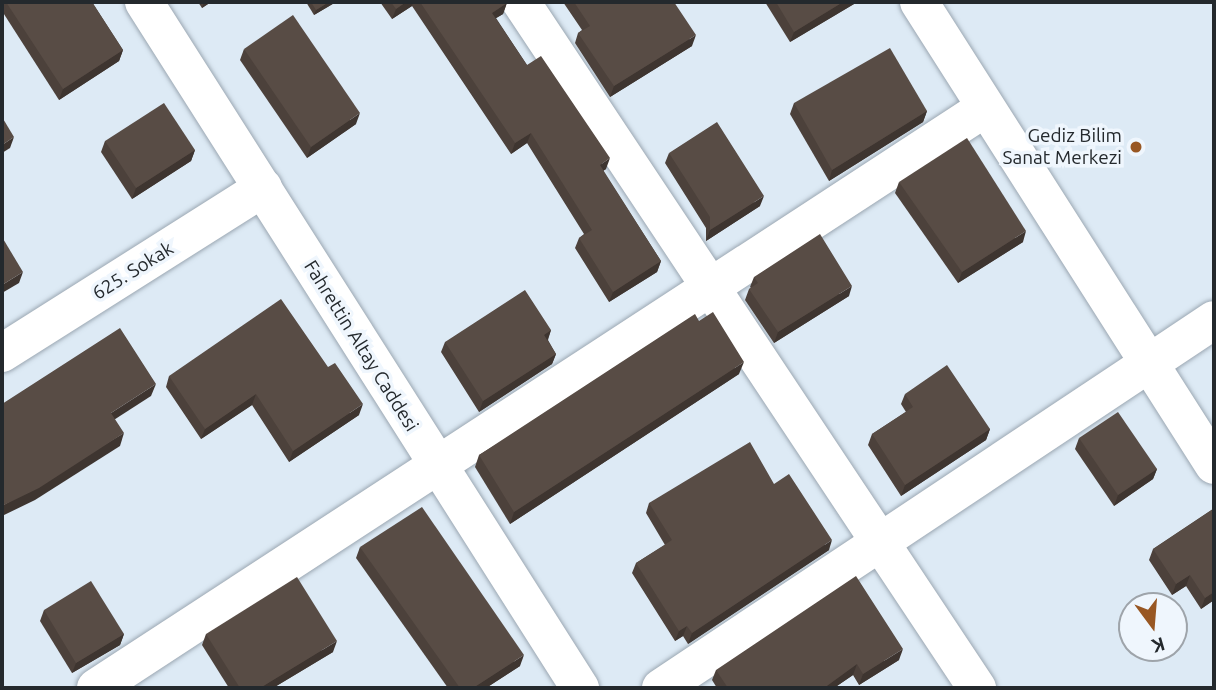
<!DOCTYPE html>
<html>
<head>
<meta charset="utf-8">
<style>
  body { margin:0 }
  #map { position:relative; width:1216px; height:690px; overflow:hidden; background:#ddeaf5; font-family:Ubuntu,sans-serif }
  div>[style] { position:absolute }
  .roads { filter:drop-shadow(0 0 2px #9ba7b2) drop-shadow(0 0 2px #9ba7b2) }
  .minor>* { height:38px; margin:-19px; padding:0 19px; transform-origin:19px; border-radius:19px; background:#fff }
  .wall>* { inset:0; background:#4c413b }
  .shaded-wall>* { inset:0; background:#3e3530 }
  .building>* { inset:0; background:#584c45 }
  .dots>* { width:19px; height:19px; translate:-50% -50%; box-sizing:border-box; border:4px solid #eff6fd; border-radius:50% }
  span { translate:-50% -50%; white-space:nowrap; text-align:center; line-height:1.15; -webkit-text-stroke:7px #eff6fd; paint-order:stroke }
  .poi-label { font-size:19px; color:#24292d }
  .right { translate:-100% -50%; text-align:right }
  .street-label { font-size:19px; color:#24292d }
  .frame { position:absolute; inset:0; border:4px solid #24292d; pointer-events:none }
  .north { position:absolute; left:1118px; top:592px; width:70px; height:70px; box-sizing:border-box; background:#eff6fd; border:2px solid #9ea4aa; border-radius:50%; rotate:164deg; font-size:19px; font-weight:700; line-height:28px; text-align:center; color:#24292d }
  .north::after { content:''; display:block; margin:auto; width:24px; height:32px; background:#985723; clip-path:polygon(50% 0,100% 100%,50% 72%,0 100%) }
</style>
</head>
<body>
<div id="map">
  <div class="roads">
    <div class="minor">
      <i style="left:144px;top:2px;width:813px;rotate:57.56deg"></i>
      <i style="left:521px;top:2px;width:824px;rotate:56.39deg"></i>
      <i style="left:919px;top:2px;width:549px;rotate:57.5deg"></i>
      <i style="left:2px;top:353px;width:309px;rotate:-32.3deg"></i>
      <i style="left:96px;top:688px;width:1061px;rotate:-33.12deg"></i>
      <i style="left:661px;top:688px;width:664px;rotate:-33.64deg"></i>
    </div>
  </div>
  <div class="wall">
    <i style="clip-path:polygon(3px 2px,92px 2px,123px 50px,119px 61px,59px 100px,2px 11px)"></i>
    <i style="clip-path:polygon(198px 2px,211px 2px,202px 8px)"></i>
    <i style="clip-path:polygon(306px 2px,336px 2px,314px 15px)"></i>
    <i style="clip-path:polygon(380px 2px,507px 2px,503px 14px,496px 18px,527px 65px,606px 169px,603px 171px,661px 261px,657px 272px,609px 302px,575px 248px,579px 238px,584px 234px,527px 143px,511px 154px,412px 6px,392px 19px)"></i>
    <i style="clip-path:polygon(563px 2px,674px 2px,692px 46px,610px 97px,575px 43px,578px 33px,582px 30px)"></i>
    <i style="clip-path:polygon(765px 2px,855px 2px,854px 4px,790px 42px)"></i>
    <i style="clip-path:polygon(244px 49px,356px 124px,307px 158px,240px 60px)"></i>
    <i style="clip-path:polygon(794px 103px,927px 111px,923px 122px,829px 181px,790px 114px)"></i>
    <i style="clip-path:polygon(105px 141px,195px 150px,191px 161px,132px 199px,101px 152px)"></i>
    <i style="clip-path:polygon(669px 153px,760px 206px,706px 241px,706px 228px,665px 163px)"></i>
    <i style="clip-path:polygon(899px 182px,1023px 242px,958px 283px,895px 193px)"></i>
    <i style="clip-path:polygon(754px 277px,849px 296px,774px 343px,745px 300px,749px 289px,751px 288px,750px 287px)"></i>
    <i style="clip-path:polygon(699px 321px,739px 374px,510px 524px,475px 467px,479px 455px)"></i>
    <i style="clip-path:polygon(551px 330px,548px 340px,556px 354px,552px 364px,479px 412px,441px 352px,445px 342px)"></i>
    <i style="clip-path:polygon(169px 376px,359px 415px,289px 462px,252px 405px,201px 439px,166px 387px)"></i>
    <i style="clip-path:polygon(905px 394px,990px 429px,986px 440px,901px 496px,868px 445px,872px 434px,906px 412px,901px 404px)"></i>
    <i style="clip-path:polygon(1079px 438px,1157px 469px,1153px 479px,1114px 506px,1075px 449px)"></i>
    <i style="clip-path:polygon(774px 484px,829px 550px,688px 644px,683px 636px,675px 641px,632px 573px,636px 563px,665px 545px,646px 513px,649px 503px)"></i>
    <i style="clip-path:polygon(1213px 509px,1214px 600px,1201px 609px,1186px 586px,1172px 595px,1149px 560px,1153px 549px)"></i>
    <i style="clip-path:polygon(360px 547px,520px 666px,486px 688px,448px 688px,356px 558px)"></i>
    <i style="clip-path:polygon(44px 610px,124px 634px,120px 645px,72px 673px,40px 621px)"></i>
    <i style="clip-path:polygon(206px 634px,333px 652px,273px 688px,229px 688px,202px 645px)"></i>
    <i style="clip-path:polygon(899px 660px,859px 685px,853px 675px,834px 688px,717px 688px,712px 680px,716px 670px)"></i>
  </div>
  <div class="shaded-wall">
    <i style="clip-path:polygon(204px 2px,211px 2px,202px 8px)"></i>
    <i style="clip-path:polygon(329px 2px,336px 2px,314px 15px,316px 10px)"></i>
    <i style="clip-path:polygon(406px 2px,413px 2px,412px 6px,392px 19px,396px 9px)"></i>
    <i style="clip-path:polygon(843px 2px,855px 2px,854px 4px,790px 42px,794px 32px)"></i>
    <i style="clip-path:polygon(507px 3px,503px 14px,488px 23px,492px 13px)"></i>
    <i style="clip-path:polygon(696px 35px,692px 46px,610px 97px,614px 86px)"></i>
    <i style="clip-path:polygon(123px 50px,119px 61px,59px 100px,63px 89px)"></i>
    <i style="clip-path:polygon(927px 111px,923px 122px,829px 181px,832px 170px)"></i>
    <i style="clip-path:polygon(360px 113px,356px 124px,307px 158px,311px 147px)"></i>
    <i style="clip-path:polygon(531px 133px,527px 143px,511px 154px,515px 143px)"></i>
    <i style="clip-path:polygon(14px 137px,10px 148px,2px 153px,2px 145px)"></i>
    <i style="clip-path:polygon(195px 150px,191px 161px,132px 199px,136px 188px)"></i>
    <i style="clip-path:polygon(610px 158px,606px 169px,596px 175px,600px 165px)"></i>
    <i style="clip-path:polygon(764px 196px,760px 206px,706px 241px,710px 230px)"></i>
    <i style="clip-path:polygon(1026px 231px,1023px 242px,958px 283px,962px 272px)"></i>
    <i style="clip-path:polygon(661px 261px,657px 272px,609px 302px,613px 292px)"></i>
    <i style="clip-path:polygon(23px 272px,19px 283px,2px 293px,2px 285px)"></i>
    <i style="clip-path:polygon(852px 286px,849px 296px,774px 343px,778px 332px)"></i>
    <i style="clip-path:polygon(551px 330px,547px 341px,544px 335px)"></i>
    <i style="clip-path:polygon(556px 354px,552px 364px,479px 412px,483px 401px)"></i>
    <i style="clip-path:polygon(744px 362px,739px 374px,510px 524px,514px 512px)"></i>
    <i style="clip-path:polygon(156px 384px,151px 396px,106px 425px,111px 413px)"></i>
    <i style="clip-path:polygon(256px 394px,252px 405px,201px 439px,205px 429px)"></i>
    <i style="clip-path:polygon(363px 404px,359px 415px,289px 462px,293px 451px)"></i>
    <i style="clip-path:polygon(990px 429px,986px 440px,901px 496px,905px 485px)"></i>
    <i style="clip-path:polygon(124px 433px,120px 446px,35px 500px,2px 516px,2px 506px)"></i>
    <i style="clip-path:polygon(1157px 469px,1153px 479px,1114px 506px,1118px 495px)"></i>
    <i style="clip-path:polygon(832px 540px,829px 550px,688px 644px,692px 633px)"></i>
    <i style="clip-path:polygon(1190px 575px,1186px 586px,1172px 595px,1176px 584px)"></i>
    <i style="clip-path:polygon(1214px 592px,1214px 600px,1201px 609px,1205px 598px)"></i>
    <i style="clip-path:polygon(687px 626px,683px 636px,675px 641px,679px 631px)"></i>
    <i style="clip-path:polygon(124px 634px,120px 645px,72px 673px,76px 663px)"></i>
    <i style="clip-path:polygon(337px 641px,333px 652px,273px 688px,260px 688px)"></i>
    <i style="clip-path:polygon(903px 649px,899px 660px,859px 685px,863px 674px)"></i>
    <i style="clip-path:polygon(524px 655px,520px 666px,486px 688px,473px 688px)"></i>
    <i style="clip-path:polygon(857px 664px,853px 675px,834px 688px,824px 688px)"></i>
  </div>
  <div class="building">
    <i style="clip-path:polygon(6px 2px,92px 2px,123px 50px,63px 89px)"></i>
    <i style="clip-path:polygon(311px 2px,329px 2px,316px 10px)"></i>
    <i style="clip-path:polygon(391px 2px,406px 2px,396px 9px)"></i>
    <i style="clip-path:polygon(420px 2px,507px 2px,507px 3px,492px 13px,527px 65px,541px 56px,610px 158px,600px 165px,661px 261px,613px 292px,579px 238px,592px 230px,531px 133px,515px 143px)"></i>
    <i style="clip-path:polygon(574px 2px,674px 2px,696px 35px,614px 86px,578px 33px,590px 26px)"></i>
    <i style="clip-path:polygon(776px 2px,843px 2px,794px 32px)"></i>
    <i style="clip-path:polygon(293px 15px,360px 113px,311px 147px,244px 49px)"></i>
    <i style="clip-path:polygon(890px 48px,927px 111px,832px 170px,794px 103px)"></i>
    <i style="clip-path:polygon(164px 103px,195px 150px,136px 188px,105px 141px)"></i>
    <i style="clip-path:polygon(2px 117px,14px 137px,2px 145px)"></i>
    <i style="clip-path:polygon(717px 122px,764px 196px,710px 230px,710px 217px,669px 153px)"></i>
    <i style="clip-path:polygon(967px 138px,1026px 231px,962px 272px,899px 182px)"></i>
    <i style="clip-path:polygon(820px 234px,852px 286px,778px 332px,749px 289px,758px 283px,754px 277px)"></i>
    <i style="clip-path:polygon(2px 237px,23px 272px,2px 285px)"></i>
    <i style="clip-path:polygon(525px 290px,551px 330px,544px 335px,556px 354px,483px 401px,445px 342px)"></i>
    <i style="clip-path:polygon(281px 299px,328px 367px,335px 363px,363px 404px,293px 451px,256px 394px,205px 429px,169px 376px)"></i>
    <i style="clip-path:polygon(713px 312px,744px 362px,514px 512px,479px 455px,695px 314px,699px 321px)"></i>
    <i style="clip-path:polygon(120px 328px,156px 384px,111px 413px,124px 433px,39px 488px,2px 506px,2px 404px)"></i>
    <i style="clip-path:polygon(947px 365px,990px 429px,905px 485px,872px 434px,913px 407px,905px 394px)"></i>
    <i style="clip-path:polygon(1118px 412px,1157px 469px,1118px 495px,1079px 438px)"></i>
    <i style="clip-path:polygon(750px 442px,774px 484px,789px 474px,832px 540px,692px 633px,687px 626px,679px 631px,636px 563px,672px 540px,649px 503px)"></i>
    <i style="clip-path:polygon(422px 507px,524px 655px,473px 688px,460px 688px,360px 547px)"></i>
    <i style="clip-path:polygon(1213px 509px,1214px 512px,1214px 592px,1205px 598px,1190px 575px,1176px 584px,1153px 549px)"></i>
    <i style="clip-path:polygon(856px 576px,903px 649px,863px 674px,857px 664px,824px 688px,728px 688px,716px 670px)"></i>
    <i style="clip-path:polygon(297px 577px,337px 641px,260px 688px,240px 688px,206px 634px)"></i>
    <i style="clip-path:polygon(91px 581px,124px 634px,76px 663px,44px 610px)"></i>
  </div>
  <div class="dots">
    <i style="left:1136px;top:147px;background:#985723"></i>
  </div>
  <div class="poi-label">
    <span class="right" style="left:1122px;top:147px">Gediz Bilim<br>Sanat Merkezi</span>
  </div>
  <div class="street-label">
    <span style="left:133px;top:271px;rotate:-32deg">625. Sokak</span>
    <span style="left:361px;top:346px;rotate:58deg">Fahrettin Altay Caddesi</span>
  </div>
  <div class="frame"></div>
  <div class="north">K</div>
</div>
</body>
</html>
